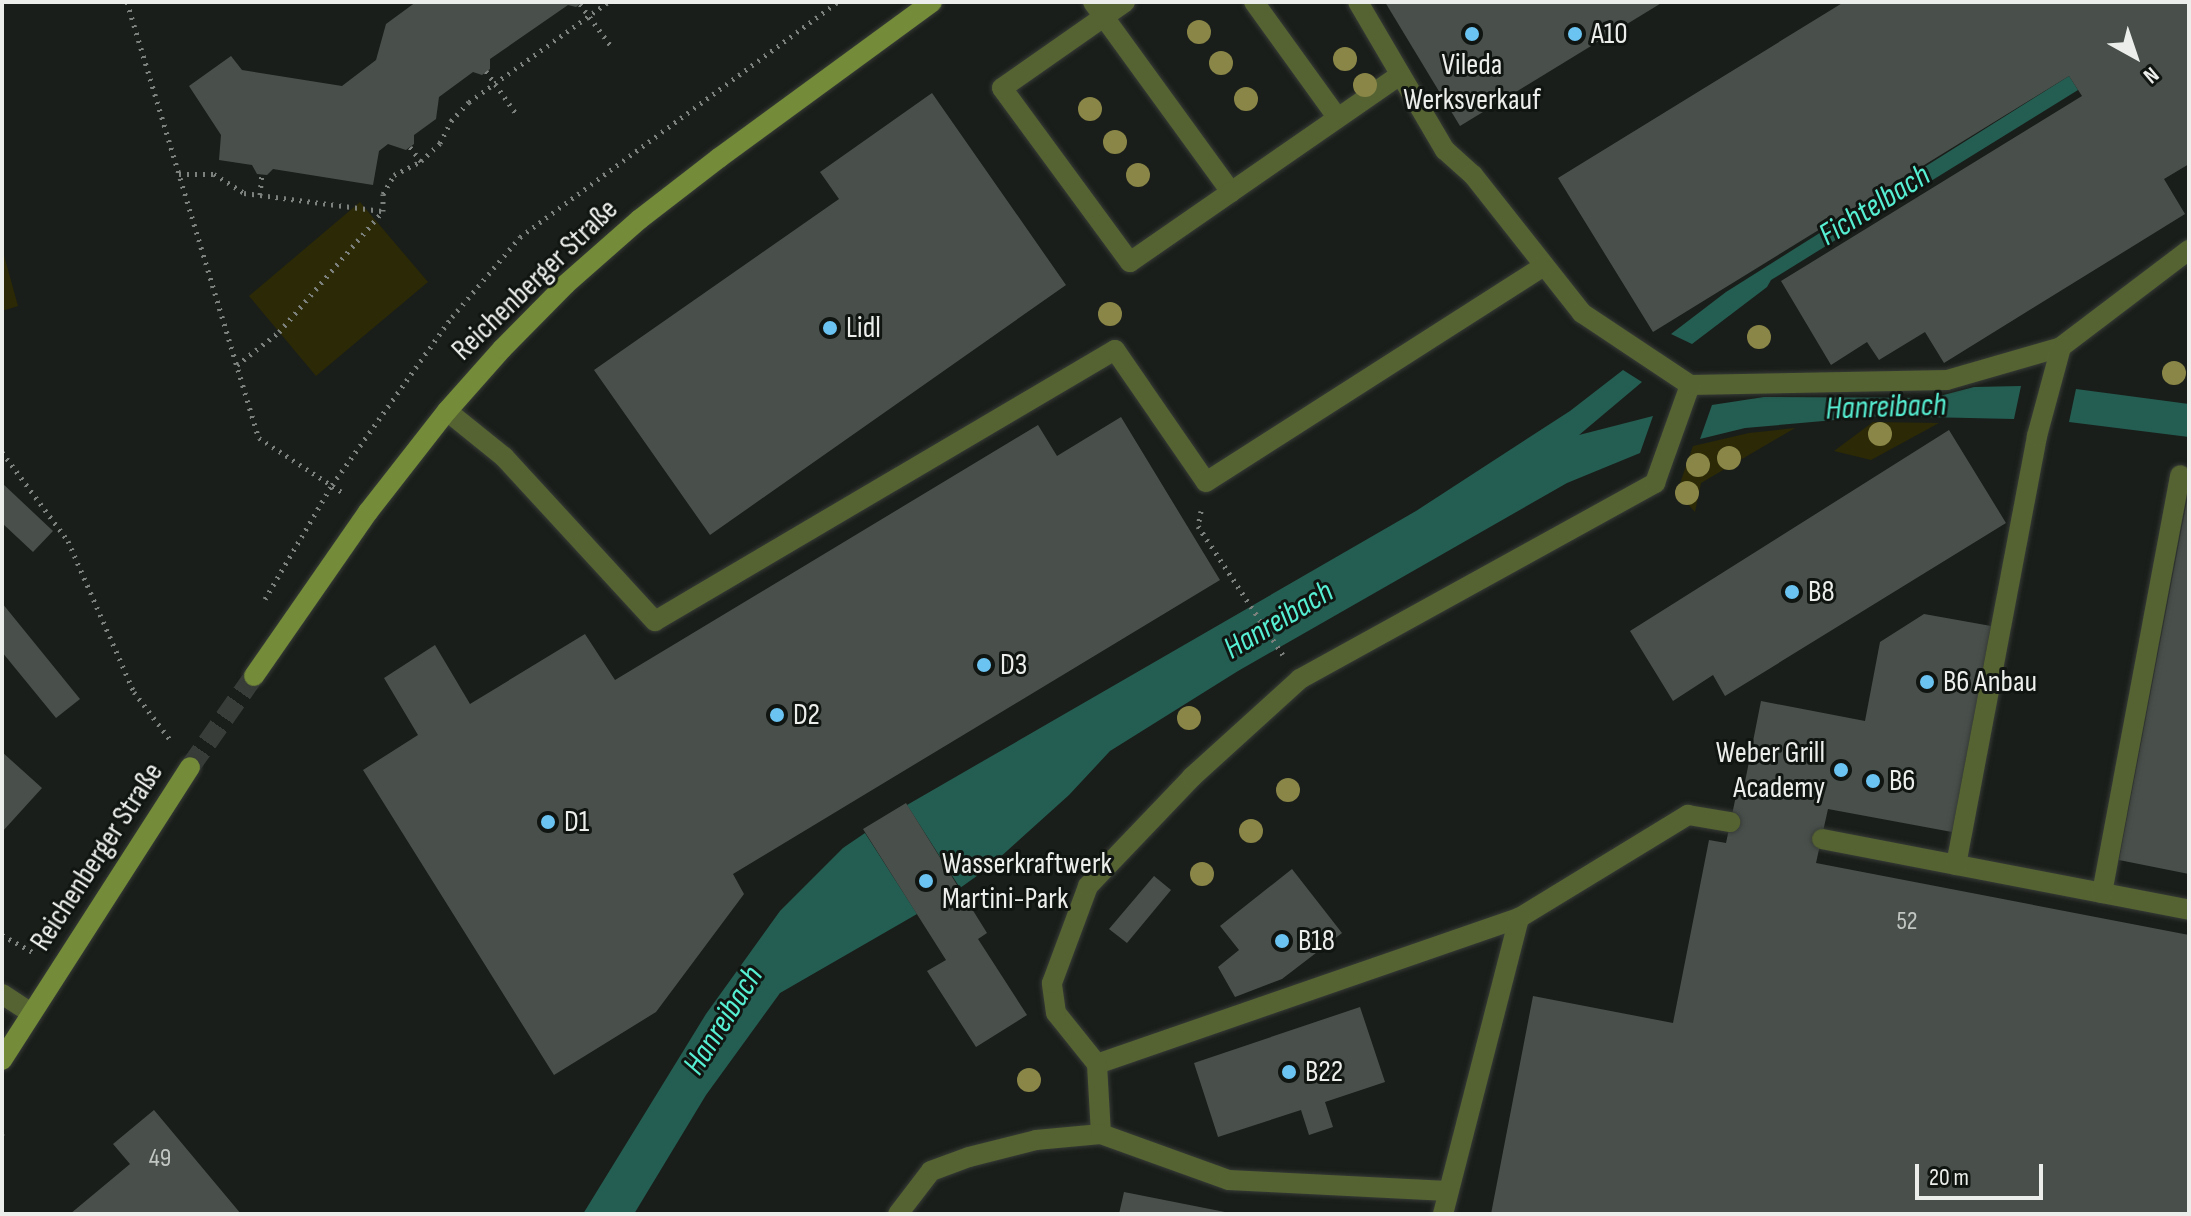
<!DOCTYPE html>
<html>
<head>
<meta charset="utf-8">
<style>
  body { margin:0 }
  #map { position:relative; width:2191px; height:1216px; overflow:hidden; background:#1a1e1a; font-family:"Sofia Sans Condensed",sans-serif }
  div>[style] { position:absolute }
  .green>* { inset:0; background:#2b2906 }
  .water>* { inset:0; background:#245e52 }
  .building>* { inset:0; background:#49504c }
  .secondary-tunnel>* { height:20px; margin-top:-10px; transform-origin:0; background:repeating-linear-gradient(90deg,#393d39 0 20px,transparent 0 30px) }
  .path>* { height:5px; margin-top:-2.5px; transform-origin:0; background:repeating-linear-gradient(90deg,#7d817d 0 2px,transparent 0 8px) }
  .roads { filter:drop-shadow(0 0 2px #373b37) drop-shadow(0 0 2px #373b37) }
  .lane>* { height:20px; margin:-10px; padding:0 10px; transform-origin:10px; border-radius:10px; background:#556332 }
  .street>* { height:20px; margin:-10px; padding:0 10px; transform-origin:10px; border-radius:10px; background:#556332 }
  .secondary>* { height:20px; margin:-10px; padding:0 10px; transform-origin:10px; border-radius:10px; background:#748b39 }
  .trees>* { width:24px; height:24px; margin:-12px; border-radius:50%; background:#8a8647 }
  .dots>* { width:22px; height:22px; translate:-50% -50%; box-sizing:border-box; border:4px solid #111511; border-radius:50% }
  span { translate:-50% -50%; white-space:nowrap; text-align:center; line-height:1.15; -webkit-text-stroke:6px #111511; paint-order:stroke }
  .number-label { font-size:26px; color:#c2c6c3 }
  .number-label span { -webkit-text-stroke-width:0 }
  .poi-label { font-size:30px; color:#ebeeeb }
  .left { translate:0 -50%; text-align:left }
  .right { translate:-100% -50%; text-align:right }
  .street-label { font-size:30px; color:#ebeeeb }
  .water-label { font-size:32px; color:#56efd3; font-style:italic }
  .frame { position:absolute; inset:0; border:4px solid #ebeeeb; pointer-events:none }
  .north { position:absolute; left:2095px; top:16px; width:80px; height:80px; -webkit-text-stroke:6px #111511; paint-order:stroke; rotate:140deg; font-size:22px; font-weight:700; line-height:32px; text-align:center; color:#ebeeeb }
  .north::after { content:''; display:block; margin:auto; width:28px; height:36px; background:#ebeeeb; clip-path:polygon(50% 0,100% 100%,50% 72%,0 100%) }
  .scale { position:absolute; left:1915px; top:1164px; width:128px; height:36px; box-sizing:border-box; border:4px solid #ebeeeb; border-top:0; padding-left:10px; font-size:24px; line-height:28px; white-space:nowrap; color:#ebeeeb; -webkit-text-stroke:6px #111511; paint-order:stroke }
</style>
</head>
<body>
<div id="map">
  <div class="green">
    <i style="clip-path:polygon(360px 202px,428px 282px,316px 376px,249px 296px)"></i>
    <i style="clip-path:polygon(2px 248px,18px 306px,2px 311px)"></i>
    <i style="clip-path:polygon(1873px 422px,1939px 423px,1871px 460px,1834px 451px)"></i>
    <i style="clip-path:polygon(1795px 428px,1701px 483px,1695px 512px,1677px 492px,1693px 446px,1749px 433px)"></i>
  </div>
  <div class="water">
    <i style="clip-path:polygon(2069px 76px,2078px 90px,1771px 280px,1767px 287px,1692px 344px,1671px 334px,1726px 292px)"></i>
    <i style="clip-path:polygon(1623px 370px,1642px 382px,1579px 435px,1653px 416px,1640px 453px,1567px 483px,1238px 671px,1110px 751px,1069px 795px,988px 868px,960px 888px,907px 805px,1416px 511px,1570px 411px)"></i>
    <i style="clip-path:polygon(2021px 386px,2014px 419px,1880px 416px,1745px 428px,1700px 439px,1712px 405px,1764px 397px,1932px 398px,1974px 387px)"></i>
    <i style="clip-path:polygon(2076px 389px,2189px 404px,2189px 437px,2069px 422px)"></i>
    <i style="clip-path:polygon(865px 833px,917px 914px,780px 993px,706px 1095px,634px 1214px,583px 1214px,706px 1014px,780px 911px,843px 848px)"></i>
  </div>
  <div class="building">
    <i style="clip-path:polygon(416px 2px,583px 2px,576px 7px,568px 5px,490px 59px,490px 69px,482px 75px,473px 72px,439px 97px,436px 119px,414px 135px,414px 144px,406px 150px,388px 144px,379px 151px,373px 185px,273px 169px,267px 175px,257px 174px,252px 165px,219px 160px,221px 135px,189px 86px,231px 56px,242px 70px,342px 86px,376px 60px,386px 24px)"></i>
    <i style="clip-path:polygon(1385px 2px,1663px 2px,1460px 126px)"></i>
    <i style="clip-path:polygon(1844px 2px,2189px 2px,2189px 164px,2164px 179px,2185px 214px,1944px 363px,1925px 332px,1879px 360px,1867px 342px,1831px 365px,1781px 281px,2082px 96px,2069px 76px,1653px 332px,1558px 178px)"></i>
    <i style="clip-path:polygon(932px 93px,1066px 285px,710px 535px,594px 370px,839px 199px,820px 172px)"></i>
    <i style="clip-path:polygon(1121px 417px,1220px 580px,733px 874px,744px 894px,656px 1012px,554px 1075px,363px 770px,418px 735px,384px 678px,435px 645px,470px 704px,585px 634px,615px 680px,1038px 425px,1057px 456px)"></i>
    <i style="clip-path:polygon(1949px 430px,2006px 523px,1725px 696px,1713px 675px,1673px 701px,1630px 631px)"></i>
    <i style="clip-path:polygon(2px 483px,53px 531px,33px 552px,2px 523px)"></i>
    <i style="clip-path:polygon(2187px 500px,2189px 500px,2189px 874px,2119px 860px)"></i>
    <i style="clip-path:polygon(2px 603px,80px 699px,56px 718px,2px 652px)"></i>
    <i style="clip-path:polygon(1924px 614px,1991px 626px,1952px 832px,1828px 809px,1816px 863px,2189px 935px,2189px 1214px,1491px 1214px,1533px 996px,1673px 1023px,1709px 840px,1726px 843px,1737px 791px,1743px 792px,1761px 701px,1865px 721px,1880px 642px)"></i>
    <i style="clip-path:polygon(2px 752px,42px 788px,2px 832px)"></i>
    <i style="clip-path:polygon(906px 803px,987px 933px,978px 939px,1027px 1015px,976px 1047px,927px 971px,946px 960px,863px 829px)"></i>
    <i style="clip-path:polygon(1292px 869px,1342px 933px,1282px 979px,1235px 997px,1218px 967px,1239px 950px,1220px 926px)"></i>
    <i style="clip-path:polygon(1154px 876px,1171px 890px,1127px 943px,1109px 929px)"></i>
    <i style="clip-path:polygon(1360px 1007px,1385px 1082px,1325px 1102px,1333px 1127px,1309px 1135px,1301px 1110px,1218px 1137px,1194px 1063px)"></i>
    <i style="clip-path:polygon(154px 1110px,241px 1214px,70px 1214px,130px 1164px,113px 1144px)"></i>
    <i style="clip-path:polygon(1124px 1192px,1230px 1213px,1230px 1214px,1119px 1214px)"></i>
  </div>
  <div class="secondary-tunnel">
    <i style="left:190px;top:767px;width:111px;rotate:-54.9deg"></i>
  </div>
  <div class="path">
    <i style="left:127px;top:2px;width:456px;rotate:73.2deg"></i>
    <i style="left:259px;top:438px;width:103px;rotate:33.1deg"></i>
    <i style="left:580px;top:4px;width:52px;rotate:53.6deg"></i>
    <i style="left:486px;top:71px;width:54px;rotate:54.8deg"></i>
    <i style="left:410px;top:147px;width:18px;rotate:52deg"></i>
    <i style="left:179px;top:174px;width:35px"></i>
    <i style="left:214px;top:174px;width:36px;rotate:32deg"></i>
    <i style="left:244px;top:193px;width:139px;rotate:7.4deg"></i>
    <i style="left:260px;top:195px;width:21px;rotate:-85deg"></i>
    <i style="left:237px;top:365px;width:53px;rotate:-38.2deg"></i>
    <i style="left:279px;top:332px;width:160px;rotate:-49.3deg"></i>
    <i style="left:383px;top:211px;width:17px;rotate:-90deg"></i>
    <i style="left:383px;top:194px;width:22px;rotate:-60deg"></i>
    <i style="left:394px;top:175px;width:30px;rotate:-27deg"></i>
    <i style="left:421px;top:161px;width:26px;rotate:-43deg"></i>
    <i style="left:440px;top:143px;width:25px;rotate:-63deg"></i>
    <i style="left:451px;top:121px;width:26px;rotate:-47deg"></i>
    <i style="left:469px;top:102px;width:171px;rotate:-35.7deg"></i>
    <i style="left:2px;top:452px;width:111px;rotate:53.4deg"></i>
    <i style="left:68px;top:541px;width:165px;rotate:66.4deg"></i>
    <i style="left:134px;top:692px;width:63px;rotate:52.8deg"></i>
    <i style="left:1201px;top:511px;width:15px;rotate:101deg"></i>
    <i style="left:1198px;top:526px;width:154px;rotate:56.6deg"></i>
    <i style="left:265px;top:599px;width:132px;rotate:-59.6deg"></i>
    <i style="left:332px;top:485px;width:206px;rotate:-54.5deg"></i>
    <i style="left:452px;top:317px;width:105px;rotate:-49.6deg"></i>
    <i style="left:520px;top:237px;width:395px;rotate:-36.5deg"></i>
    <i style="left:2px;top:935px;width:35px;rotate:29deg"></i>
    <i style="left:2px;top:1134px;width:1px;rotate:90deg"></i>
  </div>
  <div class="roads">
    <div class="lane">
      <i style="left:1093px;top:2px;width:235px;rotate:54deg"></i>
      <i style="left:1231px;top:192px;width:206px;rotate:-34.7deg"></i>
      <i style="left:1125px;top:2px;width:150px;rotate:145deg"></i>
      <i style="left:1002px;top:88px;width:216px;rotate:53.7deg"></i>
      <i style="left:1130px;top:262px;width:123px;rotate:-34.7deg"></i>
      <i style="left:1254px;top:2px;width:142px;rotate:54.2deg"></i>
      <i style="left:1358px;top:2px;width:172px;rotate:59.6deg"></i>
      <i style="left:1445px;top:150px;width:38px;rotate:42deg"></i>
      <i style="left:1473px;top:175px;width:176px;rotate:51.7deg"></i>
      <i style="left:1582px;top:313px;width:130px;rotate:33.7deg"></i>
      <i style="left:1690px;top:385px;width:257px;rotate:-1.1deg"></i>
      <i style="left:1947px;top:380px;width:119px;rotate:-16.1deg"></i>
      <i style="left:2061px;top:347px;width:161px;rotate:-37.2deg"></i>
      <i style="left:447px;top:411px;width:73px;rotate:38.9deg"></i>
      <i style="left:504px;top:457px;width:223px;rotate:47.4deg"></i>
      <i style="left:655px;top:621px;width:534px;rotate:-30.5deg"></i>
      <i style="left:1115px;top:350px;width:160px;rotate:55.4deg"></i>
      <i style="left:1206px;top:482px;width:401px;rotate:-32.6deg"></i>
      <i style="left:1822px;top:839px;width:374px;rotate:10.9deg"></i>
      <i style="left:1956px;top:865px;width:437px;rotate:-79.3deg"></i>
      <i style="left:2037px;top:436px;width:92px;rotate:-74.9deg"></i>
      <i style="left:2102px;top:893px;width:425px;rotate:-79.4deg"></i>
      <i style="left:1097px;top:1064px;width:447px;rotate:-19.1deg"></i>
      <i style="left:1519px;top:918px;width:198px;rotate:-31.4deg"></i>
      <i style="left:1688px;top:815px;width:43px;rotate:9.5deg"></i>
      <i style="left:1101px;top:1134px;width:70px;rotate:-93.3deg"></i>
      <i style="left:1097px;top:1064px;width:65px;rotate:-128.8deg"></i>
      <i style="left:1056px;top:1013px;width:30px;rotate:-98deg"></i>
      <i style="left:1052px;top:983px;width:103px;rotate:-69.6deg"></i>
      <i style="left:1088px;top:886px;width:151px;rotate:-46.3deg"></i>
      <i style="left:1192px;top:777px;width:146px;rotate:-42.2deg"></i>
      <i style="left:1300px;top:679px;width:406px;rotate:-28.9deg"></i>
      <i style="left:1655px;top:483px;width:104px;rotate:-70.3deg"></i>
      <i style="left:898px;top:1214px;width:54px;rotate:-52.5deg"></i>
      <i style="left:931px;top:1171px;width:40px;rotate:-20.2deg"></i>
      <i style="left:969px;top:1157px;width:69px;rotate:-14.2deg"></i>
      <i style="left:1036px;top:1140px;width:65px;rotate:-5.3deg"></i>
      <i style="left:1101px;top:1134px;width:136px;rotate:19.8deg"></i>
      <i style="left:1229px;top:1180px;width:219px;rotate:2.9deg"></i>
      <i style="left:1443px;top:1214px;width:306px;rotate:-75.6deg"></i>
    </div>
    <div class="street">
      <i style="left:2px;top:994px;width:35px;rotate:33deg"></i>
    </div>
    <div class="secondary">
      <i style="left:254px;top:676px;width:200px;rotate:-55.2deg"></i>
      <i style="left:368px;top:512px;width:128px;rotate:-52deg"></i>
      <i style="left:447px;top:411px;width:83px;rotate:-48.4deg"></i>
      <i style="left:502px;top:349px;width:91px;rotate:-45.4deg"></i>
      <i style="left:566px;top:284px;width:98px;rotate:-41.3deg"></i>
      <i style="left:640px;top:219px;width:100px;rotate:-37.7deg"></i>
      <i style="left:719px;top:158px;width:264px;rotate:-36.2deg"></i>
      <i style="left:2px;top:1060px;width:348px;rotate:-57.3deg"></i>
    </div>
  </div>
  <div class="trees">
    <i style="left:1199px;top:32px"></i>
    <i style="left:1345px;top:59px"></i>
    <i style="left:1221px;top:63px"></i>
    <i style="left:1365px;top:85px"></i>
    <i style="left:1246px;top:99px"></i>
    <i style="left:1090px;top:109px"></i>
    <i style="left:1115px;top:142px"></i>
    <i style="left:1138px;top:175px"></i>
    <i style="left:1110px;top:314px"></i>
    <i style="left:1759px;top:337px"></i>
    <i style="left:2174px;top:373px"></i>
    <i style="left:1880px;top:434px"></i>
    <i style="left:1729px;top:458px"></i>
    <i style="left:1698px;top:465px"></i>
    <i style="left:1687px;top:493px"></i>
    <i style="left:1189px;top:718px"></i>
    <i style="left:1288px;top:790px"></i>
    <i style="left:1251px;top:831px"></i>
    <i style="left:1202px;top:874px"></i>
    <i style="left:1029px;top:1080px"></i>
  </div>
  <div class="dots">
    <i style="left:1472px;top:34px;background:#6ac3f1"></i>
    <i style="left:1575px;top:34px;background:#6ac3f1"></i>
    <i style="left:830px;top:328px;background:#6ac3f1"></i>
    <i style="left:1792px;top:592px;background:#6ac3f1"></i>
    <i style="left:984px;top:665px;background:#6ac3f1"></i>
    <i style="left:1927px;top:682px;background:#6ac3f1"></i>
    <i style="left:777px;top:715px;background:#6ac3f1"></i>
    <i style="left:1841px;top:770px;background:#6ac3f1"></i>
    <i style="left:1873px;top:781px;background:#6ac3f1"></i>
    <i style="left:548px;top:822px;background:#6ac3f1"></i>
    <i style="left:926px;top:881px;background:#6ac3f1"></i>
    <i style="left:1282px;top:941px;background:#6ac3f1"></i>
    <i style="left:1289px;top:1072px;background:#6ac3f1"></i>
  </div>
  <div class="number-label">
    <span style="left:1907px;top:922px">52</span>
    <span style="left:160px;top:1159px">49</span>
  </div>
  <div class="poi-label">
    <span class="left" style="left:1591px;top:34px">A10</span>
    <span style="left:1472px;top:82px">Vileda<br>Werksverkauf</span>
    <span class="left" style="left:846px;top:328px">Lidl</span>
    <span class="left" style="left:1808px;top:592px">B8</span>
    <span class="left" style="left:1000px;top:665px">D3</span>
    <span class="left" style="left:1943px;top:682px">B6 Anbau</span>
    <span class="left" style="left:793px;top:715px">D2</span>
    <span class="right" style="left:1825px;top:770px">Weber Grill<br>Academy</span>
    <span class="left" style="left:1889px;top:781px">B6</span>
    <span class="left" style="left:564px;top:822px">D1</span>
    <span class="left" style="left:942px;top:881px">Wasserkraftwerk<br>Martini-Park</span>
    <span class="left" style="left:1298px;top:941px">B18</span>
    <span class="left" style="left:1305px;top:1072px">B22</span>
  </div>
  <div class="street-label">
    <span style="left:535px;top:280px;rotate:-44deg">Reichenberger Straße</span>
    <span style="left:97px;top:857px;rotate:-57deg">Reichenberger Straße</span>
  </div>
  <div class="water-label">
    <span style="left:1875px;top:206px;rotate:-32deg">Fichtelbach</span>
    <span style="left:1886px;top:408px;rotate:-2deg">Hanreibach</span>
    <span style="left:1279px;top:621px;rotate:-31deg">Hanreibach</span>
    <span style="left:724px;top:1021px;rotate:-58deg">Hanreibach</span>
  </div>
  <div class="frame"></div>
  <div class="north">N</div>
  <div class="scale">20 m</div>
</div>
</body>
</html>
